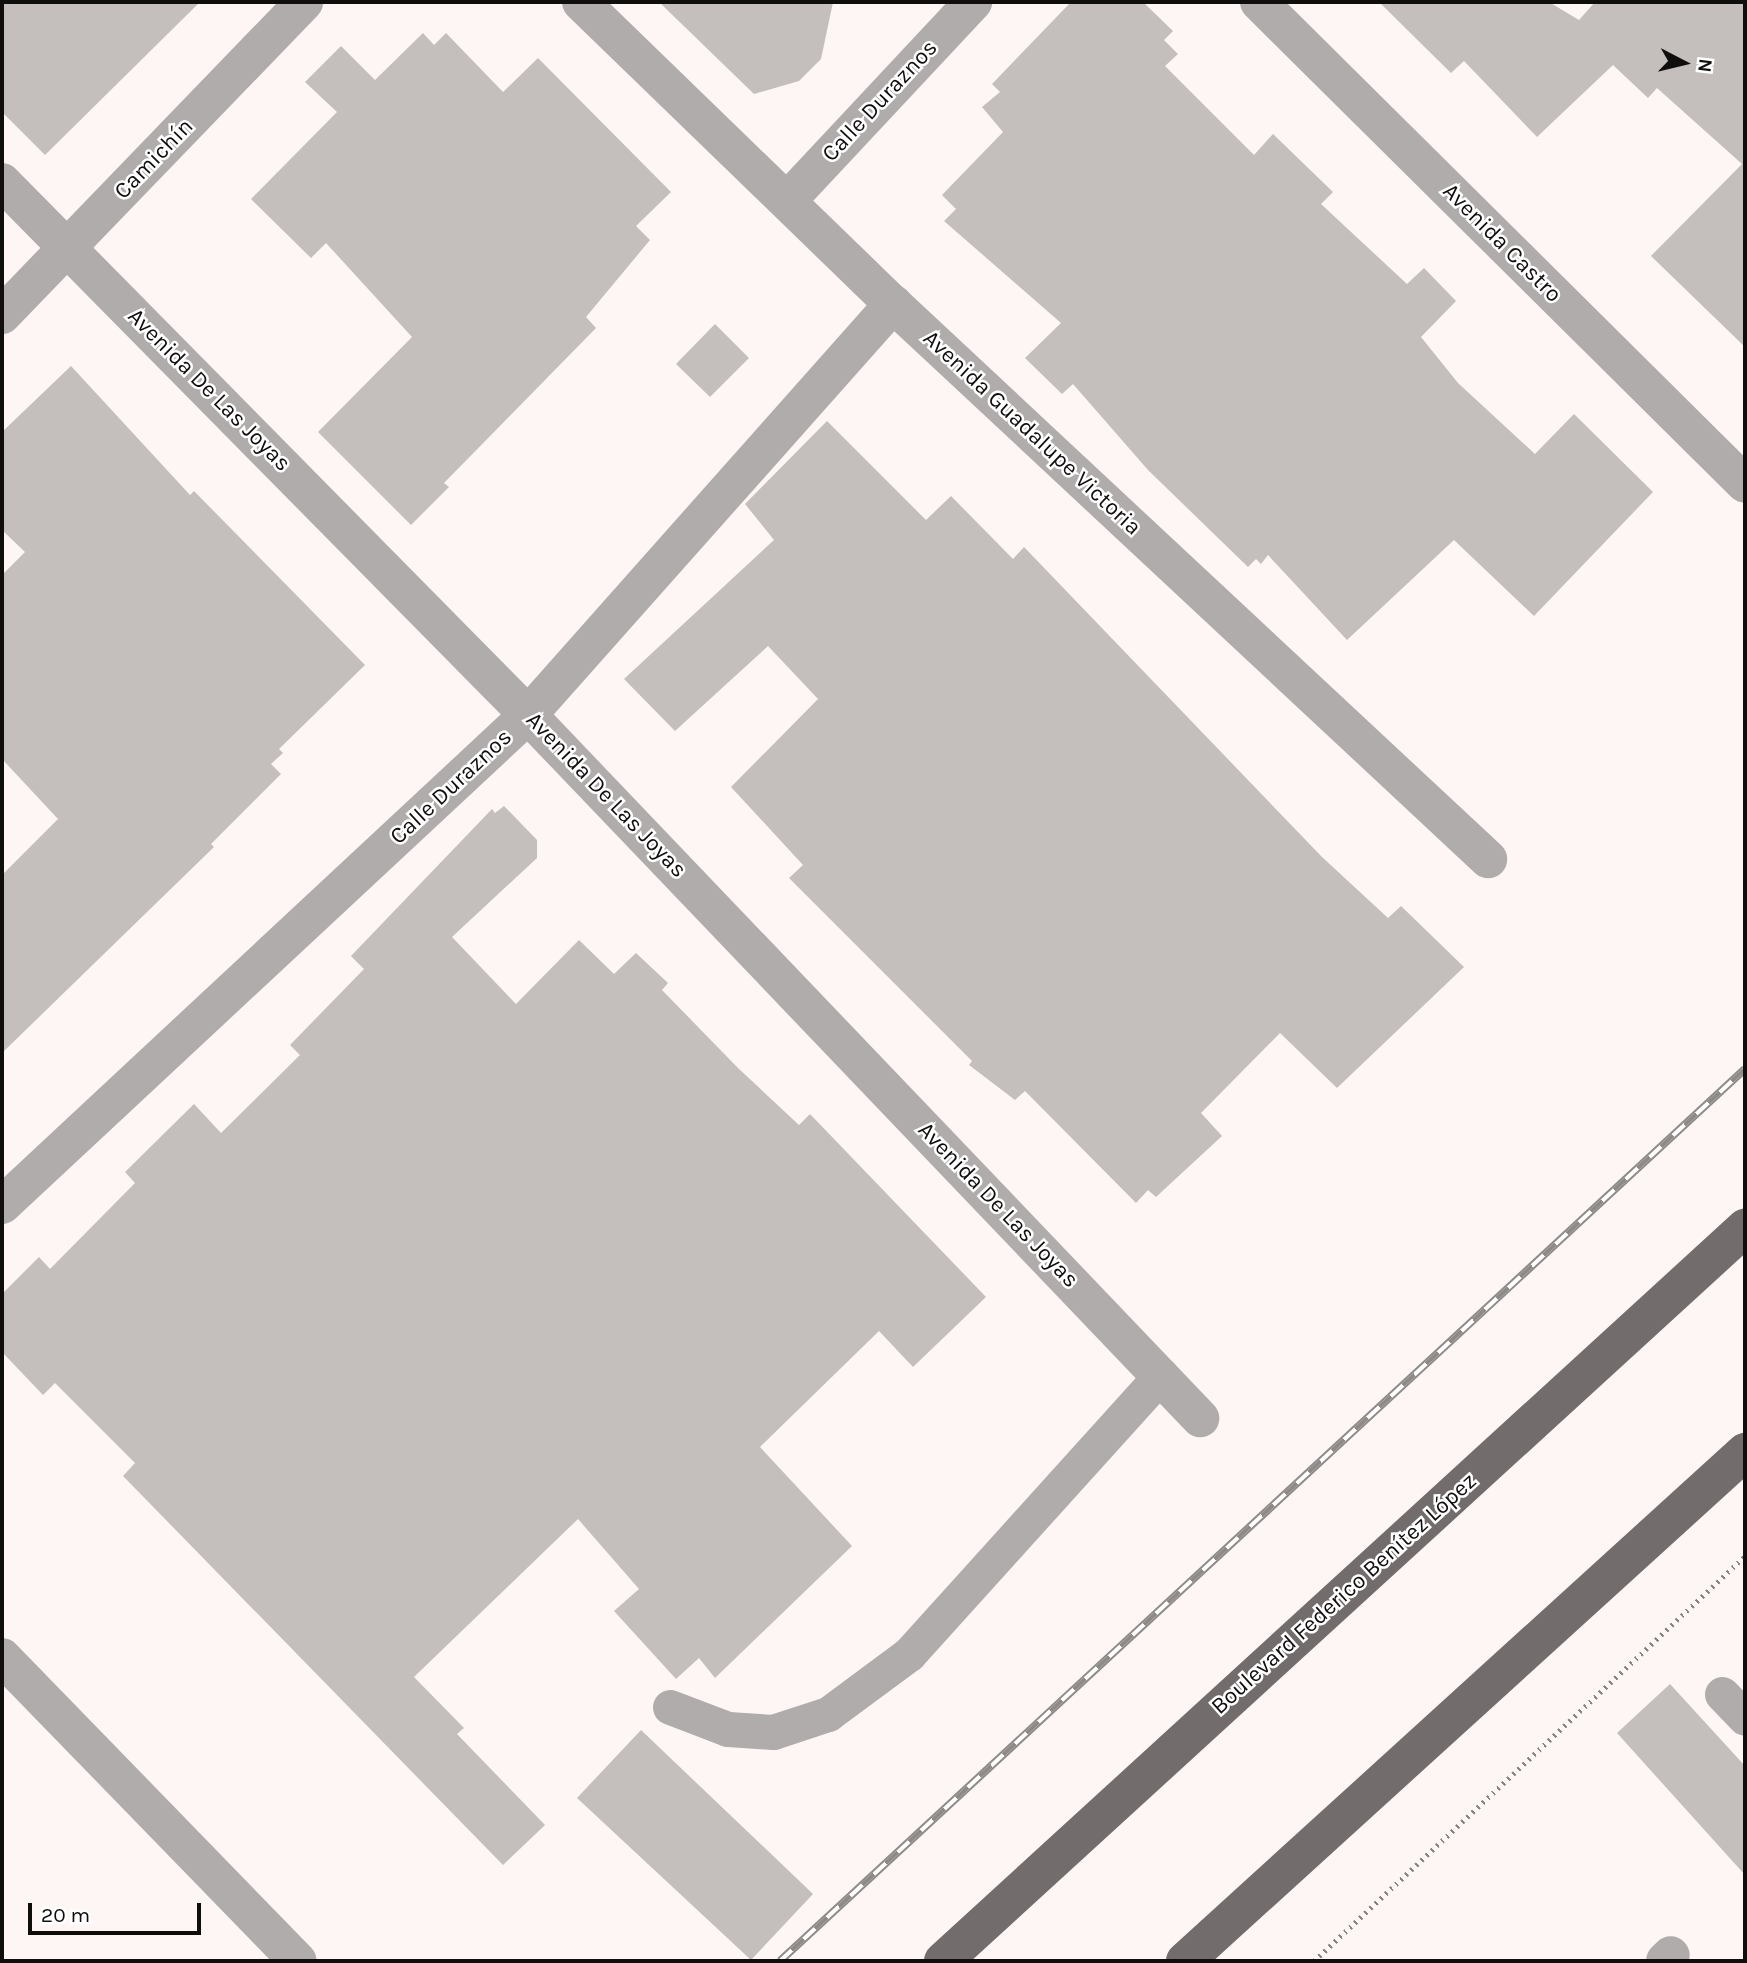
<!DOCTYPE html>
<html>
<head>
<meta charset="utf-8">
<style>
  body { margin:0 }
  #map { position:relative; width:1747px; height:1963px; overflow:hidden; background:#fdf6f4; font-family:Karla,sans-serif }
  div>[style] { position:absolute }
  .building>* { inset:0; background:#c4bebc }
  .path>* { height:4.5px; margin-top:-2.25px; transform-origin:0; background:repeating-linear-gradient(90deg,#898483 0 2px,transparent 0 7px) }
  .service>* { height:35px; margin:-17.5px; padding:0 17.5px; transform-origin:17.5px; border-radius:17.5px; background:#afacab }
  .minor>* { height:38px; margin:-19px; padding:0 19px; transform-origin:19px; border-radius:19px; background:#afacab }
  .primary>* { height:38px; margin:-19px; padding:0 19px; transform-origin:19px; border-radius:19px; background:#726d6c }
  .rail>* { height:8px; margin-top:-4px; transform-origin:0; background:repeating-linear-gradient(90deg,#fff 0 16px,#8e8a88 0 32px); box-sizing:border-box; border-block:2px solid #8e8a88 }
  span { translate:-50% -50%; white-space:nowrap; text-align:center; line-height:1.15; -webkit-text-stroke:5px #fff; paint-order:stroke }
  .street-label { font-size:23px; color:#100e0d }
  .frame { position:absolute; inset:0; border:4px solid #100e0d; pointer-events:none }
  .north { position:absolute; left:1649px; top:28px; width:70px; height:70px; -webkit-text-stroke:5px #fff; paint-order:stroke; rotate:97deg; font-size:19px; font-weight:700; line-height:28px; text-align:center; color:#100e0d }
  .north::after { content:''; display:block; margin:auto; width:24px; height:32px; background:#100e0d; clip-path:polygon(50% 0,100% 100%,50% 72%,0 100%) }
  .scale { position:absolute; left:28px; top:1903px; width:173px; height:32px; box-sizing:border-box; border:4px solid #100e0d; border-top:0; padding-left:9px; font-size:21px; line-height:24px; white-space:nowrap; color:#100e0d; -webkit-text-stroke:5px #fff; paint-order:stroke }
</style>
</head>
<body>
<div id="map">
  <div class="building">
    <i style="clip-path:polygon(2px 2px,200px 2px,45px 155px,2px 112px)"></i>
    <i style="clip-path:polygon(659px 2px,833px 2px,821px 59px,799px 81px,754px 94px)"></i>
    <i style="clip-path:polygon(1071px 2px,1143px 2px,1173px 31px,1164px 40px,1178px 54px,1165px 66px,1254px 155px,1273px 134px,1333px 192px,1321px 204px,1407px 284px,1424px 268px,1456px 301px,1421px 337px,1458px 383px,1535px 454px,1574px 414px,1653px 492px,1534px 616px,1454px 540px,1347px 640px,1268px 555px,1261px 564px,1256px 559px,1248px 567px,1148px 470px,1073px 384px,1062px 394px,1025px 358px,1061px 323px,944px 221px,956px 209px,942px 195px,1003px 132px,982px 107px,1000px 92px,992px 84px)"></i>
    <i style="clip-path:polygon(1379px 2px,1549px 2px,1579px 20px,1595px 2px,1745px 2px,1745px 347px,1651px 256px,1742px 164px,1657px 88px,1648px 98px,1613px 65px,1537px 137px,1464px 61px,1451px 73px)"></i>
    <i style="clip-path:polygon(423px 33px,434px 45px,446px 33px,503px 92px,538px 58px,671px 192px,636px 226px,650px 240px,586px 317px,596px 328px,444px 483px,449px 487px,411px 525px,318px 432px,412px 337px,326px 243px,311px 258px,251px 199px,337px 112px,305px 82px,341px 46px,375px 80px)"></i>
    <i style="clip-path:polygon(715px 324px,749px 358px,710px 397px,676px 364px)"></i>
    <i style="clip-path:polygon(71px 366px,190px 495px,194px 491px,365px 665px,279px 749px,283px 753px,271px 764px,281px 774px,211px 844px,214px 847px,2px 1053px,2px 875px,58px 819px,2px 759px,2px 575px,25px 552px,2px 530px,2px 432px)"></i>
    <i style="clip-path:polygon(827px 421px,926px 520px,951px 496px,1013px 559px,1024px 547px,1322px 857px,1388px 918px,1401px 906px,1464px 967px,1337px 1088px,1280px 1033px,1201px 1113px,1222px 1136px,1156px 1197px,1148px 1190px,1136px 1203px,1025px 1091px,1015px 1100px,969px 1065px,972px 1061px,789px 878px,803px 865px,731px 787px,818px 699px,768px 646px,675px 731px,624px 679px,774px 540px,745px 504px)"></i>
    <i style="clip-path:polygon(504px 806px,537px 840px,537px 858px,452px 937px,516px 1004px,579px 940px,614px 974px,636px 953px,668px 983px,662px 990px,738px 1068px,799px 1125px,810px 1114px,986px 1297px,913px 1367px,879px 1331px,760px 1447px,852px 1546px,715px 1678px,699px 1658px,676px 1679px,614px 1611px,639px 1589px,578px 1519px,414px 1677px,464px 1728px,457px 1734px,545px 1825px,503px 1865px,123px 1476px,135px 1463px,55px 1383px,43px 1395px,2px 1352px,2px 1294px,39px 1257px,50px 1269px,135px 1183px,125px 1172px,194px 1104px,221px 1133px,300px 1055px,290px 1045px,364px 969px,351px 956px,492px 809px,495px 813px)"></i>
    <i style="clip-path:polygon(1670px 1684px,1745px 1766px,1745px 1875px,1617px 1733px)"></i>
    <i style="clip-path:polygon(641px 1730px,813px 1894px,751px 1960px,577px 1798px)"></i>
  </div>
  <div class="path">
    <i style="left:1314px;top:1961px;width:591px;rotate:-43.22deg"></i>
  </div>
  <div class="service">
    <i style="left:1722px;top:1694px;width:33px;rotate:46deg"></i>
    <i style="left:670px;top:1707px;width:62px;rotate:20.8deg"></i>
    <i style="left:728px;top:1729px;width:45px;rotate:3.8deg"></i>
    <i style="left:773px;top:1732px;width:58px;rotate:-18.1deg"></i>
    <i style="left:828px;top:1714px;width:101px;rotate:-36.5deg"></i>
    <i style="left:909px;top:1654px;width:376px;rotate:-47.9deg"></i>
  </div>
  <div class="minor">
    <i style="left:581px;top:2px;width:434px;rotate:44.1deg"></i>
    <i style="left:893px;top:304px;width:814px;rotate:43.01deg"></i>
    <i style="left:1259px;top:2px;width:684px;rotate:44.76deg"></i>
    <i style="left:2px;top:182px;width:749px;rotate:45.38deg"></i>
    <i style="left:528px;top:715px;width:973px;rotate:46.29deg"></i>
    <i style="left:788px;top:200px;width:271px;rotate:-46.9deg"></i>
    <i style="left:2px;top:315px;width:435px;rotate:-46deg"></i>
    <i style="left:2px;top:1205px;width:719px;rotate:-42.97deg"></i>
    <i style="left:528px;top:715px;width:550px;rotate:-48.39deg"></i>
    <i style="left:2px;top:1657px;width:424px;rotate:45.8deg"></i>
    <i style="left:1665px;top:1961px;width:8px;rotate:-45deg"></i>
  </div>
  <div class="primary">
    <i style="left:943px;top:1961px;width:1087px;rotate:-42.43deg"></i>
    <i style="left:1185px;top:1961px;width:757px;rotate:-42.27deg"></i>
  </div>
  <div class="rail">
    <i style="left:780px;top:1961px;width:1314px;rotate:-42.75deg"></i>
  </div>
  <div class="street-label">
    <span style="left:880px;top:101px;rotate:-47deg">Calle Duraznos</span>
    <span style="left:154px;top:159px;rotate:-46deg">Camichín</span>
    <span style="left:1502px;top:243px;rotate:45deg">Avenida Castro</span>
    <span style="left:209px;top:390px;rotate:45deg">Avenida De Las Joyas</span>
    <span style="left:1032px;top:433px;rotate:43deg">Avenida Guadalupe Victoria</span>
    <span style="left:451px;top:787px;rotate:-43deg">Calle Duraznos</span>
    <span style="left:606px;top:795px;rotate:46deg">Avenida De Las Joyas</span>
    <span style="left:998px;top:1205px;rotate:46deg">Avenida De Las Joyas</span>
    <span style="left:1344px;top:1594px;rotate:-42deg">Boulevard Federico Benítez López</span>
  </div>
  <div class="frame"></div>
  <div class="north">N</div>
  <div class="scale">20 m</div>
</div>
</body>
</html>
